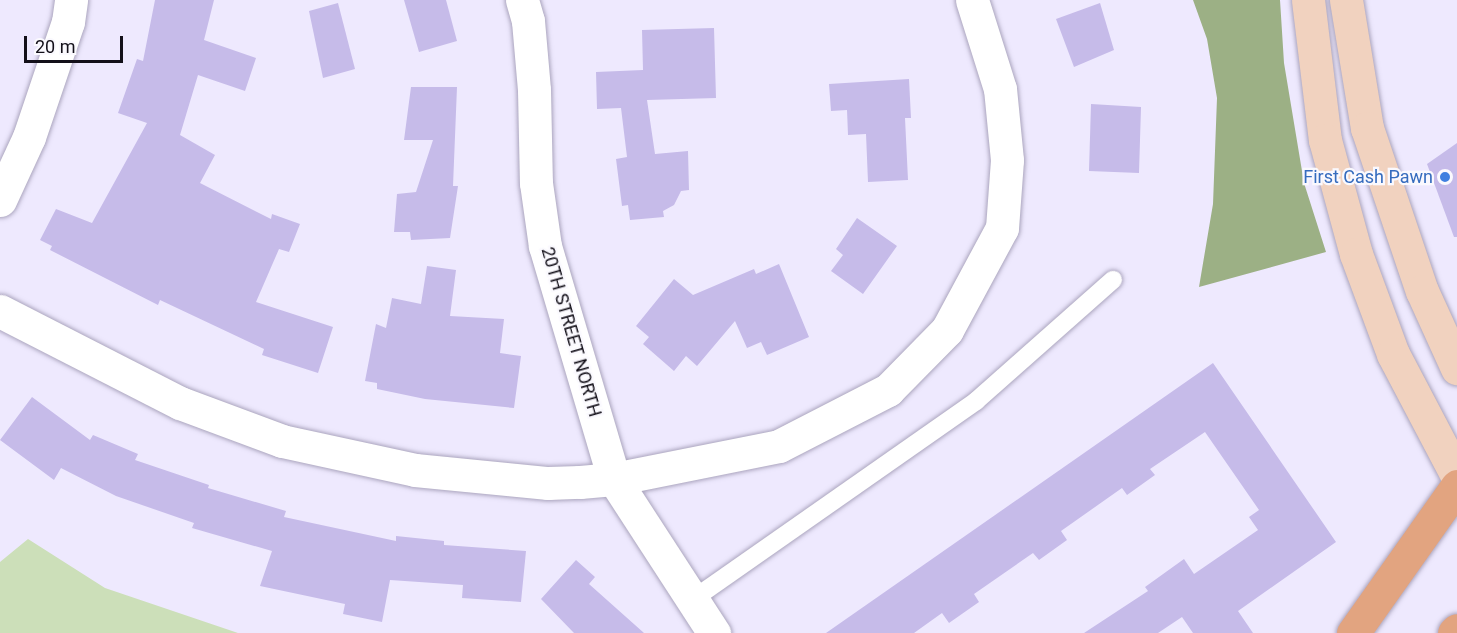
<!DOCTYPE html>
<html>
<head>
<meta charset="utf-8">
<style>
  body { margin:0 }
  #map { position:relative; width:1457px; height:633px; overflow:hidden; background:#eee9fe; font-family:Roboto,sans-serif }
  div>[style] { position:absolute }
  .green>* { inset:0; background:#ccdfb9 }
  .forest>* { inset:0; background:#9cb085 }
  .building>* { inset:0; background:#c6bbe9 }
  .roads { filter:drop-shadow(0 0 2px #aba5be) drop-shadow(0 0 2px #aba5be) }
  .lane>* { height:18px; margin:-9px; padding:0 9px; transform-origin:9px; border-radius:9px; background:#fff }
  .street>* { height:33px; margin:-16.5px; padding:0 16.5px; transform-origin:16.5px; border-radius:16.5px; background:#fff }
  .secondary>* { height:33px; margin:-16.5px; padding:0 16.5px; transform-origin:16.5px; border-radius:16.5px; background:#f1d2bf }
  .primary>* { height:33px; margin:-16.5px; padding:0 16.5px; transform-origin:16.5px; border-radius:16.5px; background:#e2a480 }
  .dots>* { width:16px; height:16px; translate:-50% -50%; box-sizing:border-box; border:3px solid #faf9fe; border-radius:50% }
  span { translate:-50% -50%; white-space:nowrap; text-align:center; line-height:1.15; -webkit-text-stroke:4.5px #faf9fe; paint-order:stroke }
  .shop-label { font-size:18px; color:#366cbe }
  .right { translate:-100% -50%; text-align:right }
  .street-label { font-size:18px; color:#131019 }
  .scale { position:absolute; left:24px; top:36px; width:99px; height:27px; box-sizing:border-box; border:3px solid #131019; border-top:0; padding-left:8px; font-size:18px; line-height:21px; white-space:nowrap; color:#131019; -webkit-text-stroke:4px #faf9fe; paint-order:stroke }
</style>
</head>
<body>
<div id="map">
  <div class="green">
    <i style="clip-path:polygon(28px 539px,105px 588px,238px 633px,0 633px,0 562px)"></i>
  </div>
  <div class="forest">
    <i style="clip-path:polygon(1193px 0,1280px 0,1284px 63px,1304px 183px,1326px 252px,1199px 287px,1213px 204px,1217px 98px,1207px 39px)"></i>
  </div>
  <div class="building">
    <i style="clip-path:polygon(155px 0,214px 0,204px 40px,256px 58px,245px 91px,198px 75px,180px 135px,215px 155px,200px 183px,271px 219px,272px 214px,300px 224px,289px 252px,279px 249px,256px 302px,333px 327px,318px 373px,262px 355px,264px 349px,160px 300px,158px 305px,50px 250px,52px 246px,40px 240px,56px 209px,92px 223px,147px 123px,118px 113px,137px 59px,143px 61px)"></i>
    <i style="clip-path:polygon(404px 0,446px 0,457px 41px,419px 52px)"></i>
    <i style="clip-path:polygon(338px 3px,355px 69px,323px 78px,309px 11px)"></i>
    <i style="clip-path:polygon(1100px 3px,1114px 50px,1074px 67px,1056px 19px)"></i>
    <i style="clip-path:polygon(714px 28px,716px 98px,647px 100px,655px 154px,688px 151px,689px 190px,681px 191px,674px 205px,663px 211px,664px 217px,630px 220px,628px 205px,622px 206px,616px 159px,627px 157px,621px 108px,597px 109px,596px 72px,643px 70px,642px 30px)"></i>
    <i style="clip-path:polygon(909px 79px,911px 118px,905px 118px,908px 180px,868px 182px,866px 134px,848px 135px,847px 110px,831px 111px,829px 84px)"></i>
    <i style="clip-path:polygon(411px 87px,457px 87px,453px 186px,458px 186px,450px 238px,411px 240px,410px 232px,394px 232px,397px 194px,416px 192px,433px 140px,404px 140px)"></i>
    <i style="clip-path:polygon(1091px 104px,1141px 107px,1139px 173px,1089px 171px)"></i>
    <i style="clip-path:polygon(1457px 143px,1457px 237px,1454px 237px,1427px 164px)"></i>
    <i style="clip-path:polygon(857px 218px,897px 246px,863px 294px,831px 271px,843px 255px,836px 249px)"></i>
    <i style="clip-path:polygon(779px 264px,809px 337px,767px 355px,761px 342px,747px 348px,735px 321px,697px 366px,686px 356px,674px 371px,643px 344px,649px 337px,636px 326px,674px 279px,693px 295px,754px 269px,756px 274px)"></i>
    <i style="clip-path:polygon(427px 266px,456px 270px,450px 316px,504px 319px,500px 353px,521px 356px,514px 408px,425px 399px,377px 389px,377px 383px,365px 381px,376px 324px,386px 328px,392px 298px,421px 304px)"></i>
    <i style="clip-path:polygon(1213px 363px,1336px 542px,1238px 611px,1253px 633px,1193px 633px,1182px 617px,1158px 633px,1084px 633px,1148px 591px,1145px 587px,1184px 559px,1194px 574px,1258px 530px,1249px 517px,1259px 510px,1205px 432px,1150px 469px,1155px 475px,1127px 495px,1122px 488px,1061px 531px,1067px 540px,1039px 560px,1033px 553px,974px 594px,979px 602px,949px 623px,942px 613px,914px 633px,826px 633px)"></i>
    <i style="clip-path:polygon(32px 397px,90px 440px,93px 435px,138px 454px,135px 460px,209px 485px,208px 488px,286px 511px,284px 517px,396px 541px,396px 536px,444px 541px,444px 545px,526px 551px,521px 602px,462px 598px,463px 585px,390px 580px,382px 622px,343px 614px,345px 604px,260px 586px,272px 551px,192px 528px,194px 523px,116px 496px,61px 468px,54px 480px,0 440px)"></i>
    <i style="clip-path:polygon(576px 560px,595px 577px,589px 584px,644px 633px,574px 633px,541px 599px)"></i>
  </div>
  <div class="roads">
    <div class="lane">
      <i style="left:692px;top:600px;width:347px;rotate:-35deg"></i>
      <i style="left:976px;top:401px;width:183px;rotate:-41.5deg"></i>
    </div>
    <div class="street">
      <i style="left:522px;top:0;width:22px;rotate:74deg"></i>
      <i style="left:528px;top:21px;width:69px;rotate:85deg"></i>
      <i style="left:534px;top:90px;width:93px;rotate:88.8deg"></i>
      <i style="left:536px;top:183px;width:64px;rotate:81.9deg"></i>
      <i style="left:545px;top:246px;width:243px;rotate:73.5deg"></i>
      <i style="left:614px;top:479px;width:184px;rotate:57deg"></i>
      <i style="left:0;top:200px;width:69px;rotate:-65.3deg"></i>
      <i style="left:29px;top:137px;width:121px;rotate:-71.3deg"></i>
      <i style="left:68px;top:22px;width:22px;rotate:-82deg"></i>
      <i style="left:0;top:311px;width:202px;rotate:27.1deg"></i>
      <i style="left:180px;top:403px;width:109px;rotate:20.4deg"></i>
      <i style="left:282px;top:441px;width:136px;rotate:12.3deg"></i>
      <i style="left:415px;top:470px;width:134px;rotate:5.6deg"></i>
      <i style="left:548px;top:483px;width:32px;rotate:-2deg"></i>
      <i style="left:580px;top:482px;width:34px;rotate:-5deg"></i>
      <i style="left:614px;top:479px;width:168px;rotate:-11.3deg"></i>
      <i style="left:779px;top:446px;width:123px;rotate:-27.2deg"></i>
      <i style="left:888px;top:390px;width:84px;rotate:-45.5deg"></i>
      <i style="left:947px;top:330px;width:116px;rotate:-61.7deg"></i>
      <i style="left:1002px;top:228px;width:68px;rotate:-85.8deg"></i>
      <i style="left:1007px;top:160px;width:71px;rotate:-95.6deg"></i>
      <i style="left:1000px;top:89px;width:93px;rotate:-107.5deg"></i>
    </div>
    <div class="secondary">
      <i style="left:1308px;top:0;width:141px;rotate:83.1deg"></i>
      <i style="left:1325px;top:140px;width:118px;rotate:74.8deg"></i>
      <i style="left:1356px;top:254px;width:107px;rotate:69.7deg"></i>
      <i style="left:1393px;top:354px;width:138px;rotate:62.3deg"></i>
      <i style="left:1346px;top:0;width:130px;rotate:80.7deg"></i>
      <i style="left:1367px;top:128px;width:172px;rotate:71.4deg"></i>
      <i style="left:1422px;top:291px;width:85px;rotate:65.6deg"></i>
    </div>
    <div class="primary">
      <i style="left:1353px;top:633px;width:180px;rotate:-54.7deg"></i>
      <i style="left:1454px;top:633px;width:4px;rotate:-45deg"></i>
    </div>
  </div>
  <div class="dots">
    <i style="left:1445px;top:177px;background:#3f7fe0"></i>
  </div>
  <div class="shop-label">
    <span class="right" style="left:1433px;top:177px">First Cash Pawn</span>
  </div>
  <div class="street-label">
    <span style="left:571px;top:332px;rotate:74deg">20TH STREET NORTH</span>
  </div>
  <div class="scale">20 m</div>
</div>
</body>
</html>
